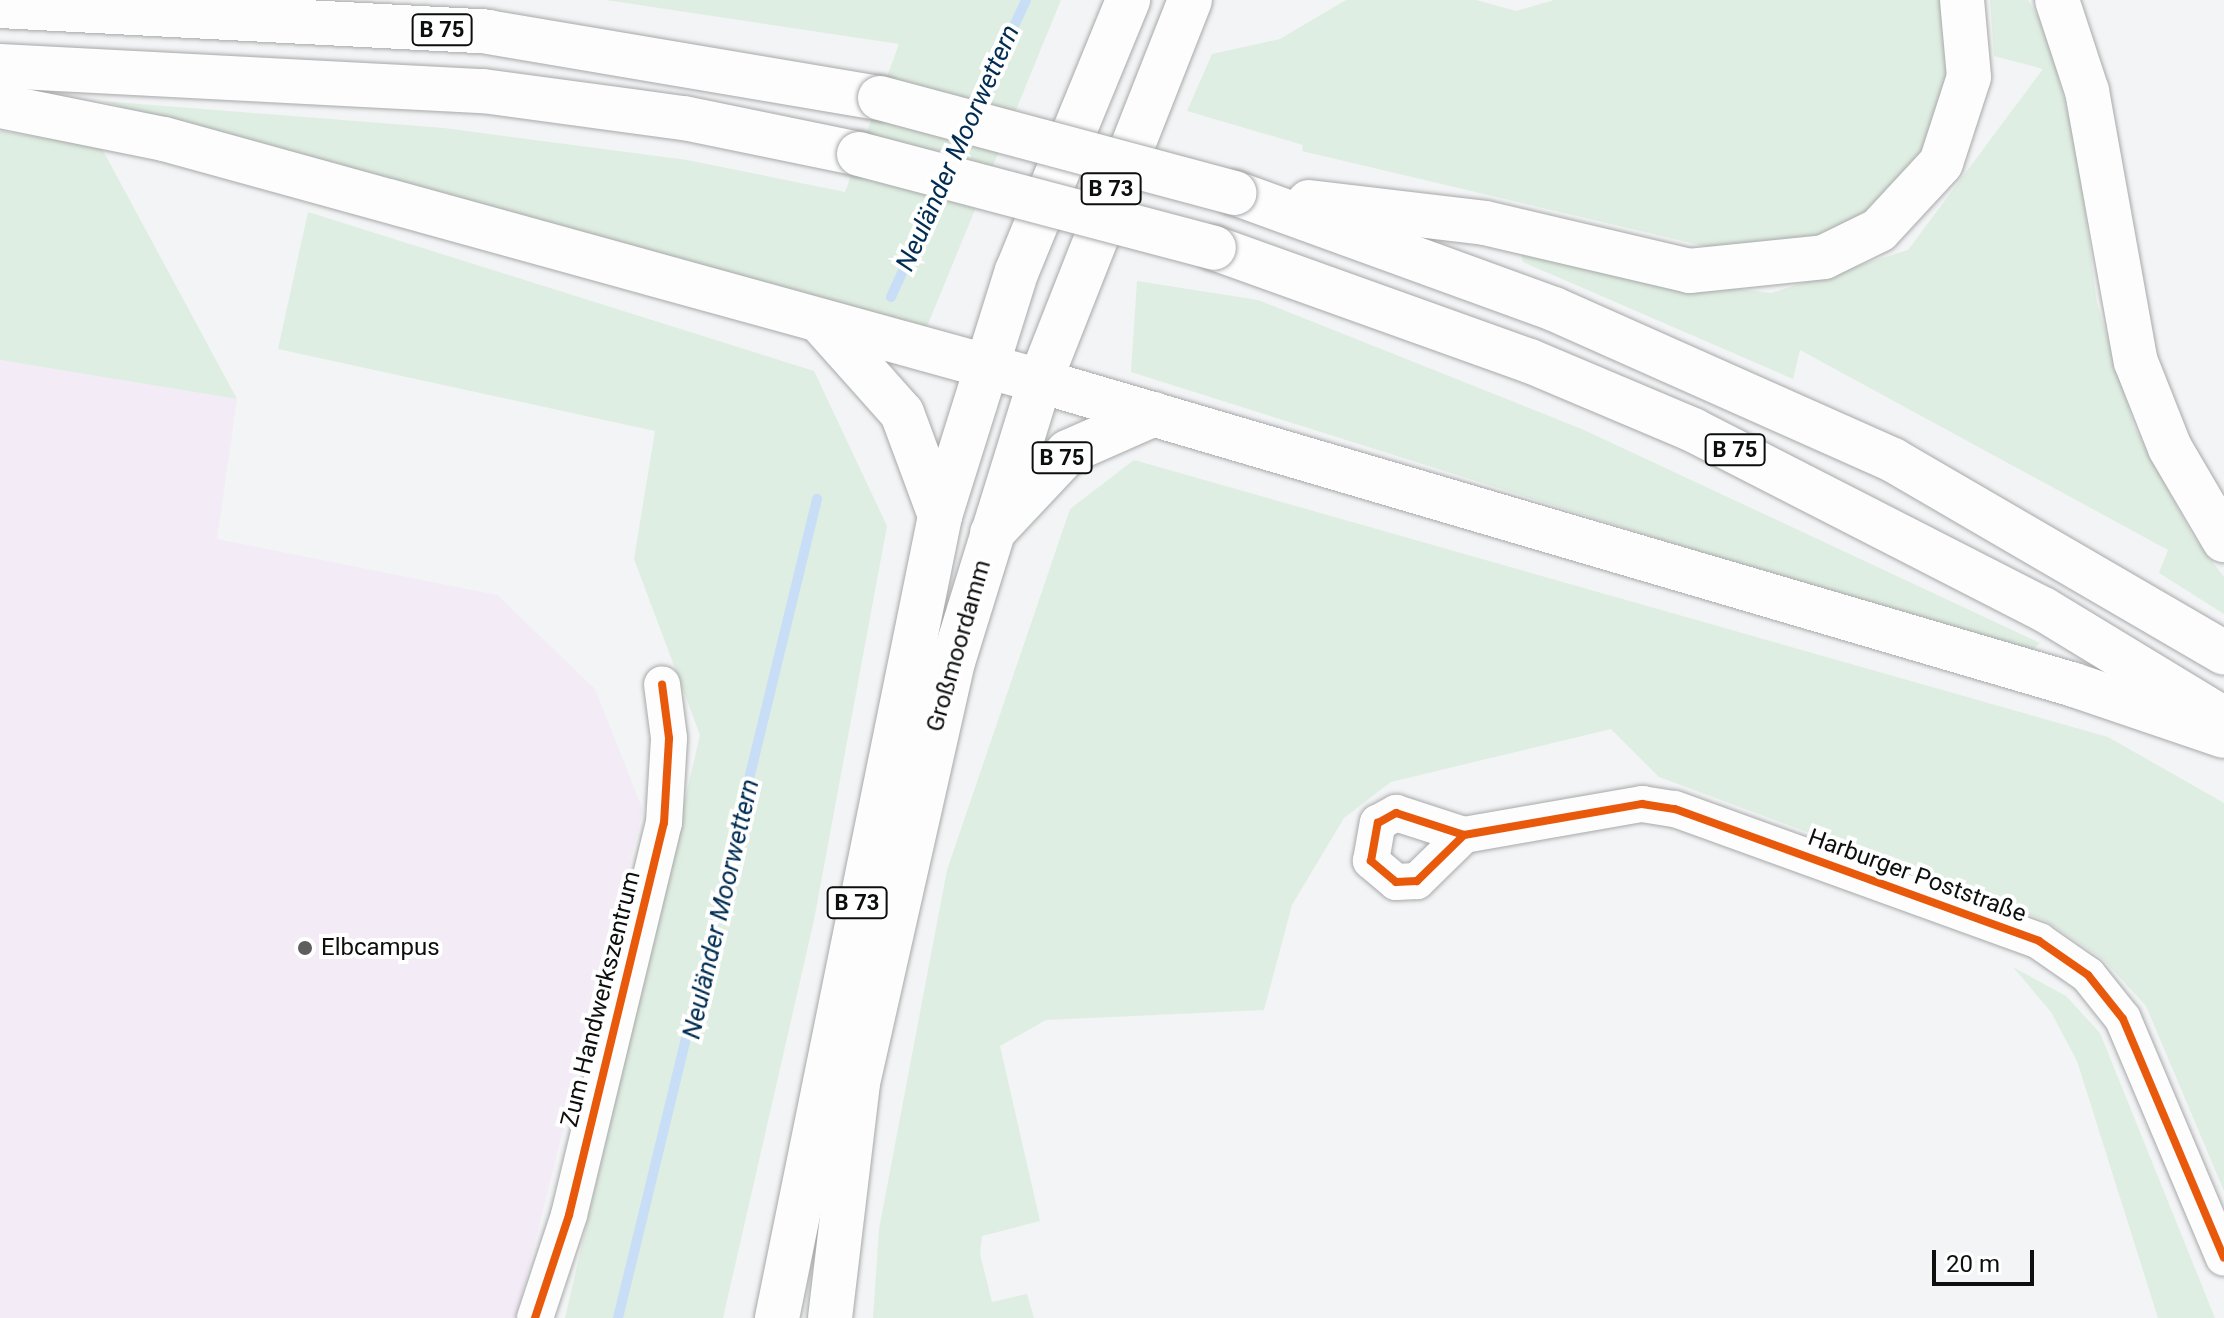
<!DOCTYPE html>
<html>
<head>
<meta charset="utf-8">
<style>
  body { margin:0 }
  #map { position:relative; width:2224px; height:1318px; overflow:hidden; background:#f3f4f5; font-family:Roboto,sans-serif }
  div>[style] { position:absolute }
  .education>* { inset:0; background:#f3ebf6 }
  .green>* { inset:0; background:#dfeee2 }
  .stream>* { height:10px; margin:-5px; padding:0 5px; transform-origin:5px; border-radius:5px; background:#c8def6 }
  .roads { filter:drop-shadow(0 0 2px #a8a9aa) drop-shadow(0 0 2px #a8a9aa) }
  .street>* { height:36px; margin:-18px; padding:0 18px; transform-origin:18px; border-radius:18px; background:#fdfdfe }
  .primary>* { height:44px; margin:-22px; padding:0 22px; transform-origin:22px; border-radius:22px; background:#fdfdfe }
  .highway>* { height:44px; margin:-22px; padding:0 22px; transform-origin:22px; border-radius:22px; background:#fdfdfe }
  .bridges { filter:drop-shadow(0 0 2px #a8a9aa) drop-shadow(0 0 2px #a8a9aa) }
  .highway-bridge>* { height:44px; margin:-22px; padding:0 22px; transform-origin:22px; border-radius:22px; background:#fdfdfe }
  .cycleway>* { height:8px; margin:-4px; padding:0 4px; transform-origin:4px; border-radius:4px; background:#e8590c }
  .dots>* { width:22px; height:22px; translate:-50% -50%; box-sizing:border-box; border:4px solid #fff; border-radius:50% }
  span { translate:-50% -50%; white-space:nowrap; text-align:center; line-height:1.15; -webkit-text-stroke:8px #fff; paint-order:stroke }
  .shield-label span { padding:2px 6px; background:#fff; border:2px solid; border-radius:6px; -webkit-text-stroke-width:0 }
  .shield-label { font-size:22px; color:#0d0e0e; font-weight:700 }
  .street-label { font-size:24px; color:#0d0e0e }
  .poi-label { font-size:24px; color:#0d0e0e }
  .left { translate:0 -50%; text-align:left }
  .water-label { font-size:26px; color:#012d53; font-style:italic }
  .scale { position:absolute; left:1932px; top:1250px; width:102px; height:36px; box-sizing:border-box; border:4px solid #0d0e0e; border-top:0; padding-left:10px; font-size:24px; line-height:28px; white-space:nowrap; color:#0d0e0e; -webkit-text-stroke:6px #fff; paint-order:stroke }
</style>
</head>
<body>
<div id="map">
  <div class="education">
    <i style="clip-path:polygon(0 360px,237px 399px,217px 539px,497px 595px,595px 689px,643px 810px,516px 1318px,0 1318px)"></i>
  </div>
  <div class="green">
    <i style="clip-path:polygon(606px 0,1061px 0,926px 329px,102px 101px,444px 128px,687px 160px,845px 192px,899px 44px)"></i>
    <i style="clip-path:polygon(1346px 0,1476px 0,1516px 11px,1554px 0,1941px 0,1949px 70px,1926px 146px,1867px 211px,1814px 238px,1708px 247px,1302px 151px,1303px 145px,1187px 111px,1212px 54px,1280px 39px)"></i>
    <i style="clip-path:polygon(1990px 0,2028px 0,2046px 30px,2078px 154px,2097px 303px,2134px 426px,2192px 535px,2224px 577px,2224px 614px,2159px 573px,2168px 550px,1800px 350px,1793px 379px,1523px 262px,1521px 250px,1635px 276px,1771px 293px,1908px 250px,2043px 69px,1994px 56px)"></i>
    <i style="clip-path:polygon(0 131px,101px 147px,237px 399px,0 360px)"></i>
    <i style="clip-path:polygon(308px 212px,814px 371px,887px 526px,814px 920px,723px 1318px,565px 1318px,700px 735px,634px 559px,655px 431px,278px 349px)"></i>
    <i style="clip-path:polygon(1137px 281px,1258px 300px,1584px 430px,2040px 643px,2027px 655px,1131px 372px)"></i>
    <i style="clip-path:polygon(1134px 460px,2108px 737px,2224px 803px,2224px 1191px,2146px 1006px,2103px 959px,2046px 921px,1659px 777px,1611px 729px,1391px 782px,1344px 818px,1292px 905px,1264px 1010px,1046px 1020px,1000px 1046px,1040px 1221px,982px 1236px,980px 1254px,992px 1302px,1027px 1294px,1034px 1318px,873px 1318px,879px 1229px,947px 870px,1070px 509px)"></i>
    <i style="clip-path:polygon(2013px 967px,2066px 996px,2100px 1033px,2215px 1318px,2158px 1318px,2077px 1061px,2051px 1012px)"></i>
  </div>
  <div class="stream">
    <i style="left:975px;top:111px;width:122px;rotate:-65.3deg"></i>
    <i style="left:949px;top:169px;width:40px;rotate:-65deg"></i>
    <i style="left:891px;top:297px;width:121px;rotate:-65.6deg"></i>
    <i style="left:618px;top:1318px;width:843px;rotate:-76.34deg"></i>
  </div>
  <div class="roads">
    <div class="street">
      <i style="left:1464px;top:835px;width:66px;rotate:135.6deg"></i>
      <i style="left:1417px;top:881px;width:21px;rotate:177deg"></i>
      <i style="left:1396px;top:882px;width:33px;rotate:-140deg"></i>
      <i style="left:1371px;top:861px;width:39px;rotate:-80deg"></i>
      <i style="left:1378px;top:823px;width:21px;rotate:-29deg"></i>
      <i style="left:1396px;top:813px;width:71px;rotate:17.9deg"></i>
      <i style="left:1464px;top:835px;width:181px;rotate:-9.9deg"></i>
      <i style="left:1642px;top:804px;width:33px;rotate:9deg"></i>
      <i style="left:1675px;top:809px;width:387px;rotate:19.9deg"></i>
      <i style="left:2039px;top:941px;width:60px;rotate:34.8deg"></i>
      <i style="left:2088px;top:975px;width:56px;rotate:51.5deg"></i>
      <i style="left:2123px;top:1019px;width:259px;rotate:67.1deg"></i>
      <i style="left:535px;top:1318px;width:108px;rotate:-71.7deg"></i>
      <i style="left:569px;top:1215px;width:403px;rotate:-76.4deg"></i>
      <i style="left:664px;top:823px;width:85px;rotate:-86.6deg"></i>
      <i style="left:669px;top:738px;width:54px;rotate:-97.4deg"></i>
    </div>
    <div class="primary">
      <i style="left:777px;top:1318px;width:818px;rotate:-78.51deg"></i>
      <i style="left:940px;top:516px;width:257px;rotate:-72.6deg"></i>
      <i style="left:1017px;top:271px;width:293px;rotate:-67.7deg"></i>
      <i style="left:830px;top:1318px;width:237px;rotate:-83.2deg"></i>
      <i style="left:858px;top:1083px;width:432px;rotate:-77.3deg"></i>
      <i style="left:953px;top:662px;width:294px;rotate:-72.8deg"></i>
      <i style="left:1040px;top:381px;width:409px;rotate:-68.5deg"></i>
    </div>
    <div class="highway">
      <i style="left:2057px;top:0;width:96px;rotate:71.8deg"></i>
      <i style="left:2087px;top:91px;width:275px;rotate:79.8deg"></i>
      <i style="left:2136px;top:362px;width:92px;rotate:68.4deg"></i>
      <i style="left:2170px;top:448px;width:107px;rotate:59.6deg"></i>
      <i style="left:0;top:6px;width:489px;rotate:3deg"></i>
      <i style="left:488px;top:32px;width:398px;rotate:9.6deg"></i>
      <i style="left:0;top:66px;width:484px;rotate:3deg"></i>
      <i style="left:483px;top:91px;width:203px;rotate:7.7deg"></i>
      <i style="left:684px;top:118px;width:179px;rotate:11.6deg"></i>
      <i style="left:0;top:106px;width:167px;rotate:11.4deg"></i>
      <i style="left:164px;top:139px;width:909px;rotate:15.44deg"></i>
      <i style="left:1040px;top:381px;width:1078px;rotate:16.38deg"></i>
      <i style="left:2074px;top:685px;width:158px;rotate:18.8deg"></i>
      <i style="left:1235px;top:193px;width:339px;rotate:20deg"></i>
      <i style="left:1554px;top:309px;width:371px;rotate:24deg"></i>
      <i style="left:1893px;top:460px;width:383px;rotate:30.2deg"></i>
      <i style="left:1309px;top:202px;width:177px;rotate:6.8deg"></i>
      <i style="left:1485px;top:223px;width:210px;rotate:13.2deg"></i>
      <i style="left:1689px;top:271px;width:136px;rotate:-5.9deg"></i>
      <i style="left:1824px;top:257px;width:61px;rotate:-26.1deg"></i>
      <i style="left:1879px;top:230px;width:91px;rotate:-47.2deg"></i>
      <i style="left:1941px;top:163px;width:90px;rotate:-72deg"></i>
      <i style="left:1969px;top:77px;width:77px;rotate:-95.2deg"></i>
      <i style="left:1214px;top:248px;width:336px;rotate:19.7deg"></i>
      <i style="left:1530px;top:361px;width:177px;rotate:22.9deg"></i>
      <i style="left:1693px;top:430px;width:393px;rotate:27.1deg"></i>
      <i style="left:2043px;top:609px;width:204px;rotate:31.3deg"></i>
      <i style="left:820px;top:321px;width:123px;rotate:48.3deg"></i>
      <i style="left:902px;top:413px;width:110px;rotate:69.7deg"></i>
      <i style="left:992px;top:533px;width:111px;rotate:-46.8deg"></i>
      <i style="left:1068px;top:452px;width:94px;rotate:-23.8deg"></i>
    </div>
  </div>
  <div class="bridges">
    <div class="highway-bridge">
      <i style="left:880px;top:98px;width:367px;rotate:15deg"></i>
      <i style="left:859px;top:154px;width:367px;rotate:14.8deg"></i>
    </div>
  </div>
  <div class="cycleway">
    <i style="left:1464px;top:835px;width:66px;rotate:135.6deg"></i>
    <i style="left:1417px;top:881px;width:21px;rotate:177deg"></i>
    <i style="left:1396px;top:882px;width:33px;rotate:-140deg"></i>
    <i style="left:1371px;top:861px;width:39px;rotate:-80deg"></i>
    <i style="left:1378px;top:823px;width:21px;rotate:-29deg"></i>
    <i style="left:1396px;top:813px;width:71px;rotate:17.9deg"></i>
    <i style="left:1464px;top:835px;width:181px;rotate:-9.9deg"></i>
    <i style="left:1642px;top:804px;width:33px;rotate:9deg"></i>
    <i style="left:1675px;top:809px;width:387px;rotate:19.9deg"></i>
    <i style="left:2039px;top:941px;width:60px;rotate:34.8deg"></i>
    <i style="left:2088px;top:975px;width:56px;rotate:51.5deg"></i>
    <i style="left:2123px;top:1019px;width:259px;rotate:67.1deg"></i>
    <i style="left:535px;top:1318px;width:108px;rotate:-71.7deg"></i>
    <i style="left:569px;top:1215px;width:403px;rotate:-76.4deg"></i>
    <i style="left:664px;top:823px;width:85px;rotate:-86.6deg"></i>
    <i style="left:669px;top:738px;width:54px;rotate:-97.4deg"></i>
  </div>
  <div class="dots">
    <i style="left:305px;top:948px;background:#5e5e5f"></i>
  </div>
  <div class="shield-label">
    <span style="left:442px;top:30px">B 75</span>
    <span style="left:1111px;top:189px">B 73</span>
    <span style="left:1735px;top:450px">B 75</span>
    <span style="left:1062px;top:458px">B 75</span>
    <span style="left:857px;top:903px">B 73</span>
  </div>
  <div class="street-label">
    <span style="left:959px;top:646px;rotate:-74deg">Großmoordamm</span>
    <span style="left:1917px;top:876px;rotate:20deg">Harburger Poststraße</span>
    <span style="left:601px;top:999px;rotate:-76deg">Zum Handwerkszentrum</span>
  </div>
  <div class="poi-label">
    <span class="left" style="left:321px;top:948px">Elbcampus</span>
  </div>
  <div class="water-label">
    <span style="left:958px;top:148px;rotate:-66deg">Neuländer Moorwettern</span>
    <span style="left:721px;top:909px;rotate:-77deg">Neuländer Moorwettern</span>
  </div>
  <div class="scale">20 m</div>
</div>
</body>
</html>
